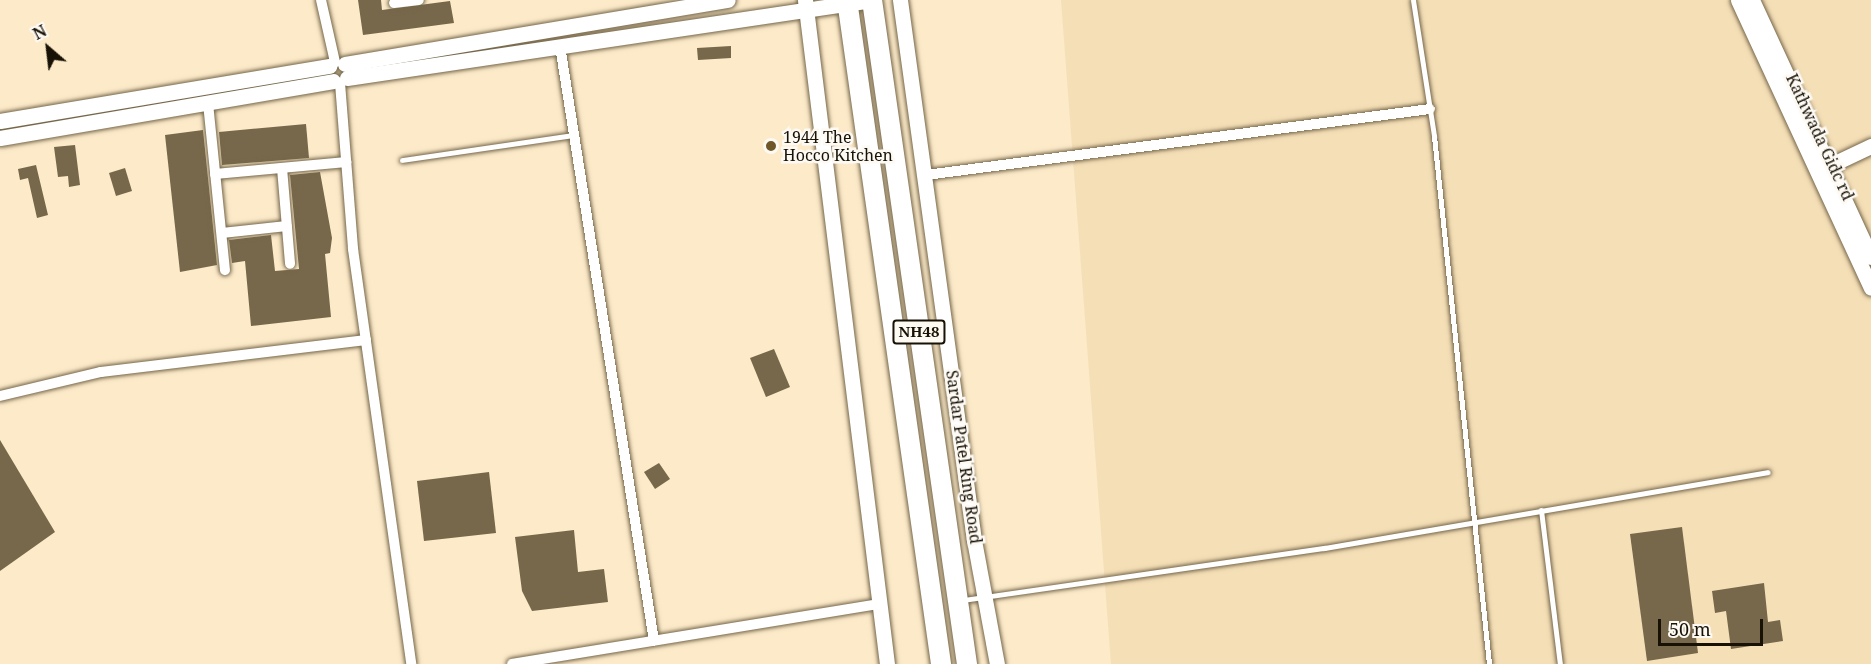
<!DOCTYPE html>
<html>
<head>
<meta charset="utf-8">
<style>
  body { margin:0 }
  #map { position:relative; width:1871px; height:664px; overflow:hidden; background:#fceac9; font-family:"Noto Serif",serif }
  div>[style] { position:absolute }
  .built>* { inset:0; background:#f5dfb7 }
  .building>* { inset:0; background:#77684b }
  .roads { filter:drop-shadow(0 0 2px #756649) drop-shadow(0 0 2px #756649) }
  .lane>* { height:5px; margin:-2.5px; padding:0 2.5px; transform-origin:2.5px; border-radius:2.5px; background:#fff }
  .street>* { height:10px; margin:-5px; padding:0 5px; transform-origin:5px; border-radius:5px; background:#fff }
  .secondary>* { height:15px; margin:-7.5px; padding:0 7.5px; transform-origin:7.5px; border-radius:7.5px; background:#fff }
  .highway>* { height:20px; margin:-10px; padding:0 10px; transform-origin:10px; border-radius:10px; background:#fff }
  .dots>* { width:16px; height:16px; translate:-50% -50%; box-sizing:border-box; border:3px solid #fdf9f3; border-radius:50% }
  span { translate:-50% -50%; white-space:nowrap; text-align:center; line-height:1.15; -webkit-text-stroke:5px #fdf9f3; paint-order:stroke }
  .shield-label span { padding:2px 4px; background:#fdf9f3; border:2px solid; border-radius:4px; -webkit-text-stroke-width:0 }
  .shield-label { font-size:15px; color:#171106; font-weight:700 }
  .poi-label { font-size:16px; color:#171106 }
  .left { translate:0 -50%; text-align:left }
  .street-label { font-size:16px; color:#171106 }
  .north { position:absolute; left:18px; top:18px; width:60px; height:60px; -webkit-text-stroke:4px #fdf9f3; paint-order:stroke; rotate:332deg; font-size:16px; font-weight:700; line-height:24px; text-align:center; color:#171106 }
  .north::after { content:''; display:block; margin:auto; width:21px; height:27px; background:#171106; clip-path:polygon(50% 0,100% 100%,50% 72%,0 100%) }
  .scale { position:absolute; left:1658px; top:619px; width:105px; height:27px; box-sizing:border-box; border:3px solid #171106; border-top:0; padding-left:8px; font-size:18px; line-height:21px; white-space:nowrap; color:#171106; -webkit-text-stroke:4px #fdf9f3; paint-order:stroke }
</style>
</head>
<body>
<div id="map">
  <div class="built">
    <i style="clip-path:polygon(1061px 0,1871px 0,1871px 664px,1111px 664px)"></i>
  </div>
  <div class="building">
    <i style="clip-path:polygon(358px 0,381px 0,382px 10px,450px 1px,454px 23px,363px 35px)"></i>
    <i style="clip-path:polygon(731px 46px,731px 58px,698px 60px,697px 48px)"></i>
    <i style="clip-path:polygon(306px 124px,309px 158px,222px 165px,219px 132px)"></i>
    <i style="clip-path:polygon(203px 130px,217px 265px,180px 272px,165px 135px)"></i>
    <i style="clip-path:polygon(75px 145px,80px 185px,69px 187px,68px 176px,58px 177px,54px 147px)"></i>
    <i style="clip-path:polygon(36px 165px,48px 215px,37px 218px,28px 178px,20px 180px,18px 169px)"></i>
    <i style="clip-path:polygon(125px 168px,132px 191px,116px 196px,109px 173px)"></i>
    <i style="clip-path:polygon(320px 172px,332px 238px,330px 253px,325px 254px,331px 317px,251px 326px,245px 261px,232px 263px,229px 240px,271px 235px,275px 271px,299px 269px,290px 175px)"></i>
    <i style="clip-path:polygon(774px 349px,790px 387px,766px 397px,750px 358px)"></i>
    <i style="clip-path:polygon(0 440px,55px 532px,0 571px)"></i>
    <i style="clip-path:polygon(659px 463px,670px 479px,655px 489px,644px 472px)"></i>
    <i style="clip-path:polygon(489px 472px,496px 533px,424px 541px,417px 481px)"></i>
    <i style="clip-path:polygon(1682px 527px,1698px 653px,1647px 661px,1630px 534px)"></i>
    <i style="clip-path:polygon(574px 530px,578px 572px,604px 569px,608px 602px,532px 611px,522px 591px,515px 537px)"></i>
    <i style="clip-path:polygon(1764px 583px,1768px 622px,1780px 620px,1783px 641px,1731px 649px,1726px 611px,1715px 613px,1712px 591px)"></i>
  </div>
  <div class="roads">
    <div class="lane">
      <i style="left:1413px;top:0;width:138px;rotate:81.2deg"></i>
      <i style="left:1434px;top:136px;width:531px;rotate:84.05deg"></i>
      <i style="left:402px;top:160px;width:174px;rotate:-8.3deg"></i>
      <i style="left:1541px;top:510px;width:155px;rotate:83deg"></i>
      <i style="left:963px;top:600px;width:365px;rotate:-8.2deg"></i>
      <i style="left:1324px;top:548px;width:450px;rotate:-9.7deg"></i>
    </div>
    <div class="street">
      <i style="left:321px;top:0;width:64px;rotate:77.3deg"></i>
      <i style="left:394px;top:3px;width:25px;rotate:-7deg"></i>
      <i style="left:560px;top:46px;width:602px;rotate:81.02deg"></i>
      <i style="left:340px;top:83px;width:167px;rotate:85.5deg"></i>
      <i style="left:353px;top:249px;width:419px;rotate:82deg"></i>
      <i style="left:208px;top:103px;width:168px;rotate:84.2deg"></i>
      <i style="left:282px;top:168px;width:96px;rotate:85.2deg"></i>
      <i style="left:215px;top:174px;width:132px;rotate:-5.2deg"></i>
      <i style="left:926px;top:175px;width:508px;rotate:-7.46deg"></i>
      <i style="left:222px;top:233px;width:65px;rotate:-6.1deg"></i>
      <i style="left:0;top:396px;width:104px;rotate:-13.4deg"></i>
      <i style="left:101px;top:372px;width:267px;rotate:-6.9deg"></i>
      <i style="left:512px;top:664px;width:372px;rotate:-9.3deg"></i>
    </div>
    <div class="secondary">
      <i style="left:805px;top:0;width:669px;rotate:82.96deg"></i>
      <i style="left:900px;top:0;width:545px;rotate:82.2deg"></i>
      <i style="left:974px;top:540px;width:126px;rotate:79.5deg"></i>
      <i style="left:1738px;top:0;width:317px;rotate:65.2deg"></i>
      <i style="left:1752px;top:0;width:283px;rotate:65.2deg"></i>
      <i style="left:345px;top:64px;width:388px;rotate:-9.5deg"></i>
      <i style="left:347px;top:78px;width:531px;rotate:-8.45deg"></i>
      <i style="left:0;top:121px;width:334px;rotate:-9.5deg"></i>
      <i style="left:0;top:138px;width:338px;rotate:-9.7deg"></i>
      <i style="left:1818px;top:171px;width:59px;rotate:-25.3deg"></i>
    </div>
    <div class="highway">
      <i style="left:847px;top:0;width:671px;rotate:81.94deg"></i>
      <i style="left:872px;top:0;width:671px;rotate:81.86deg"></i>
    </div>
  </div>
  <div class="dots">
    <i style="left:771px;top:146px;background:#6f5727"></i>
  </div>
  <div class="shield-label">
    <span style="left:919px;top:332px">NH48</span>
  </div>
  <div class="poi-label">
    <span class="left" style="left:783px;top:146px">1944 The<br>Hocco Kitchen</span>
  </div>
  <div class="street-label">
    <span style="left:1820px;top:137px;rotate:65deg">Kathwada Gidc rd</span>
    <span style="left:964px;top:457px;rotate:82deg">Sardar Patel Ring Road</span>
  </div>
  <div class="north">N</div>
  <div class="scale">50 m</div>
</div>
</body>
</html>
